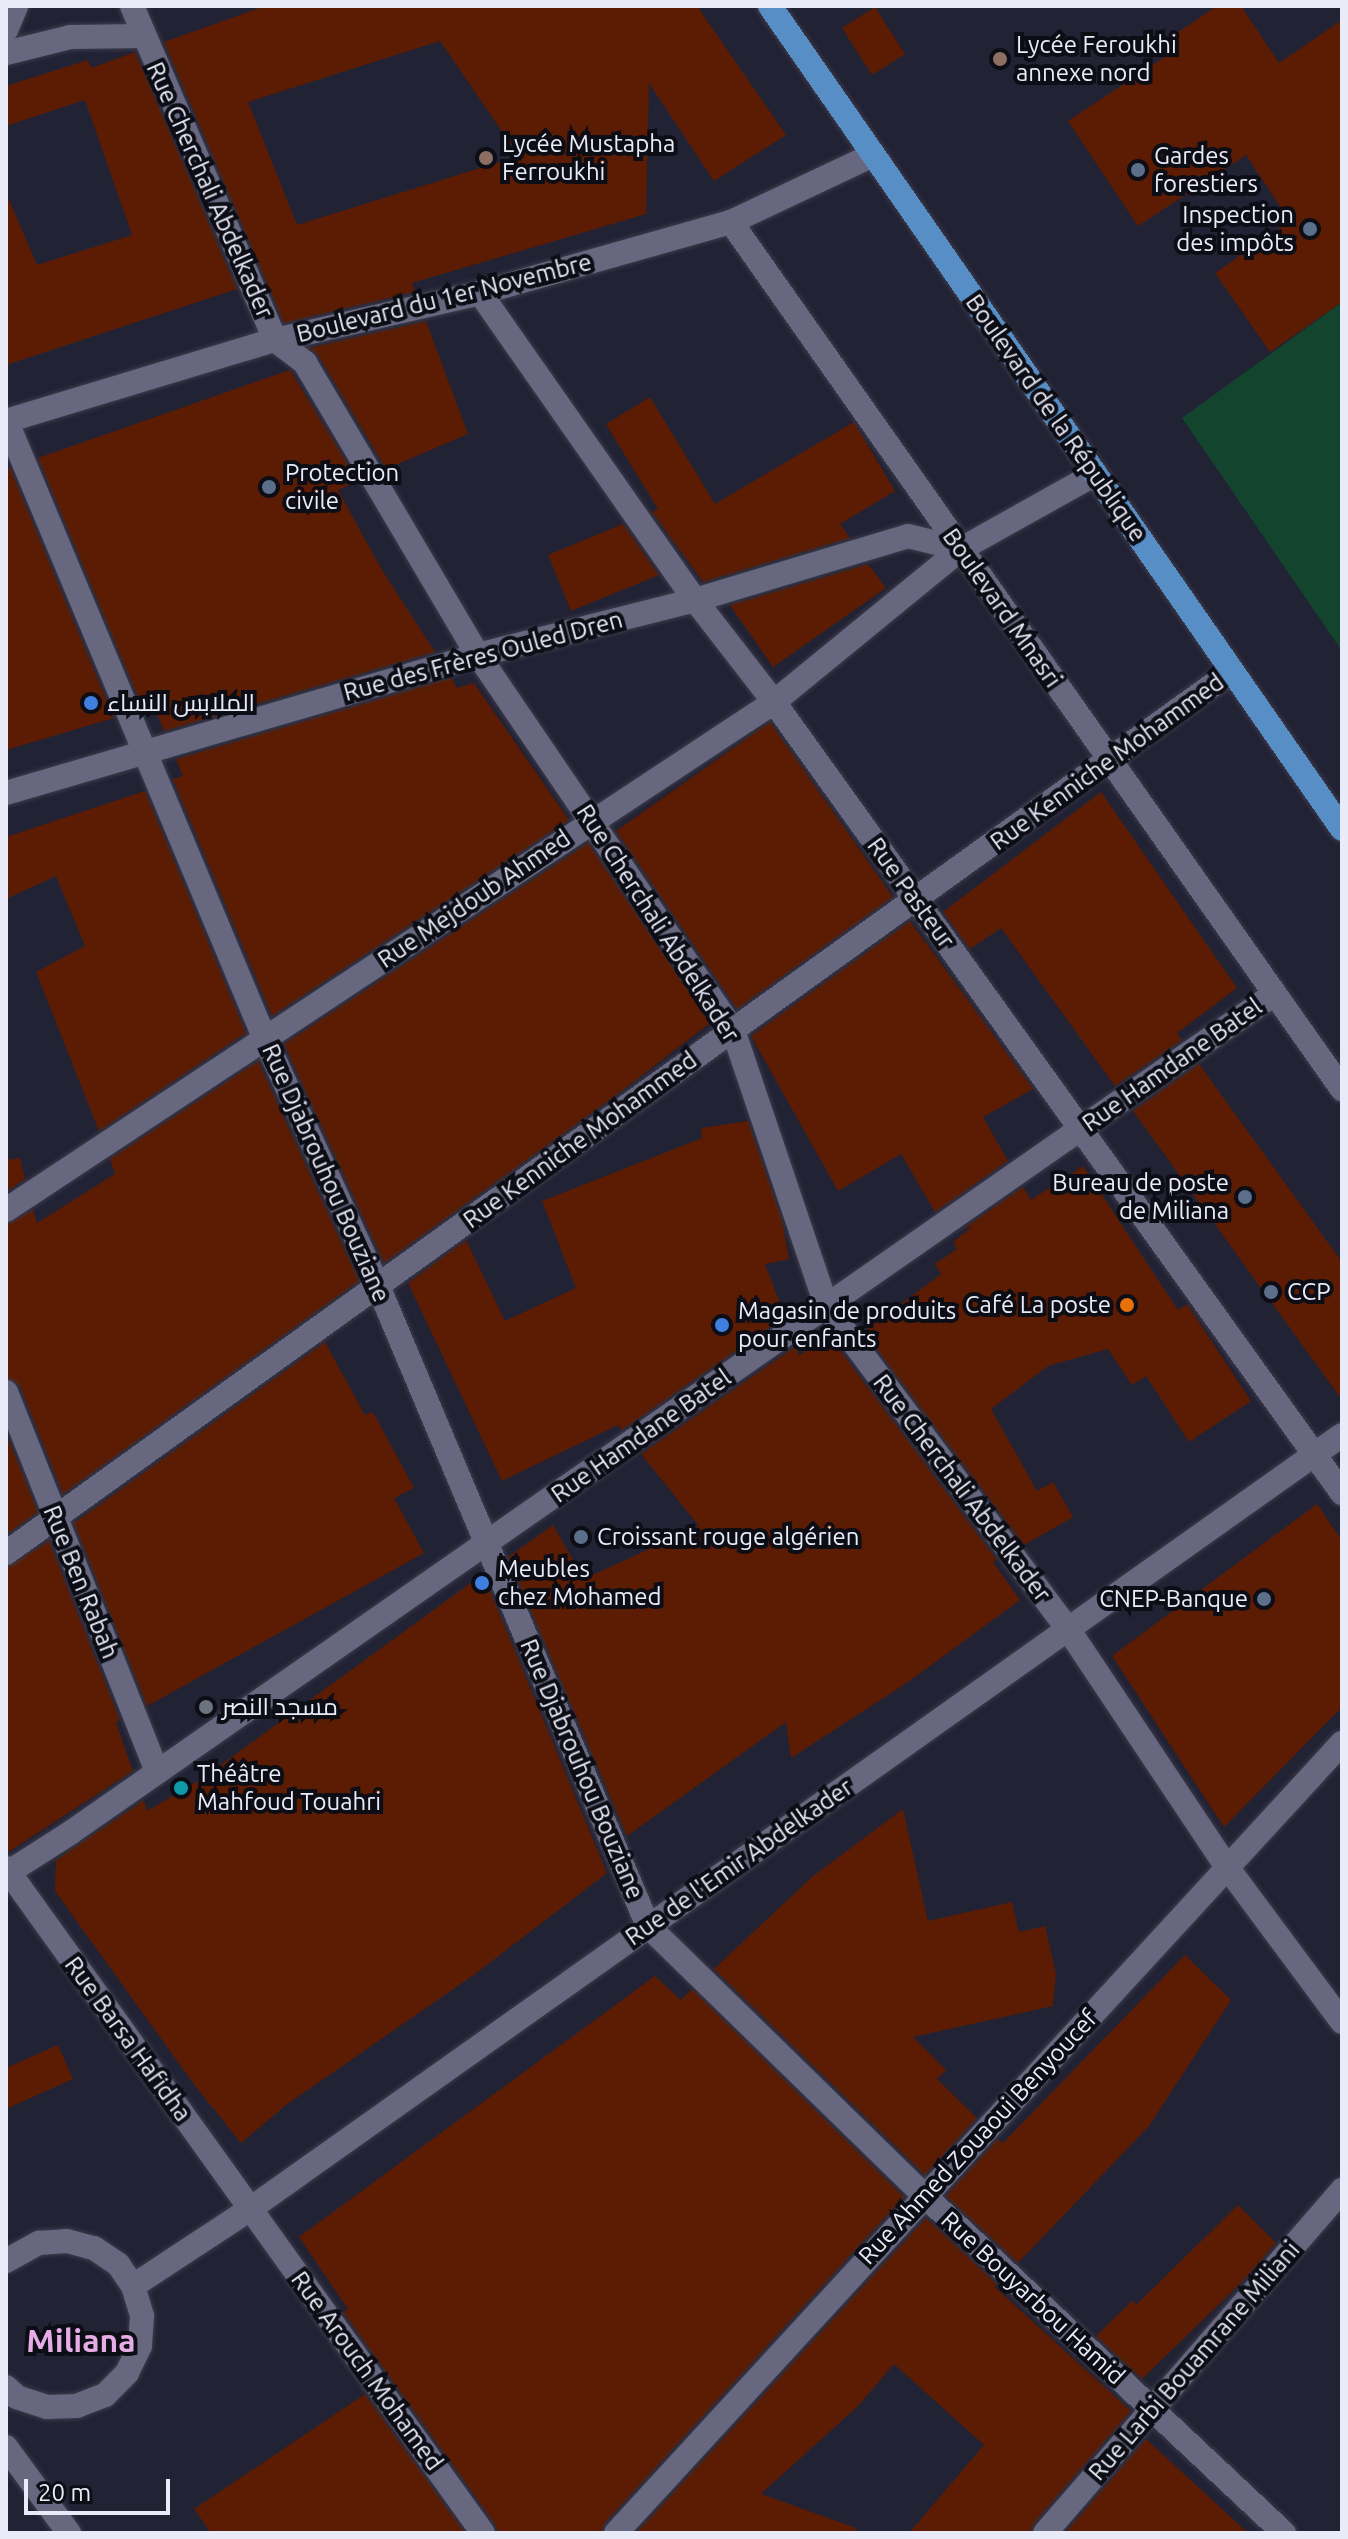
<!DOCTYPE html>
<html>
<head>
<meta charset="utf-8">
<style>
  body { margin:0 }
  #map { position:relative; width:1348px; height:2539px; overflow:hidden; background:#222235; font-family:Ubuntu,Cairo,sans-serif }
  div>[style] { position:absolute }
  .green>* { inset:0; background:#12442e }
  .building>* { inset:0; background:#5b1c03 }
  .roads { filter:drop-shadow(0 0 2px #3d3c4c) drop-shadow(0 0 2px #3d3c4c) }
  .minor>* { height:24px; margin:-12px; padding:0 12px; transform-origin:12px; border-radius:12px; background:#67687f }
  .major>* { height:24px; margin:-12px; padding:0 12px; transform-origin:12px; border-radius:12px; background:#578ec6 }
  .dots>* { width:22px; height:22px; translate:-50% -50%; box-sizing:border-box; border:4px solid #0c0d15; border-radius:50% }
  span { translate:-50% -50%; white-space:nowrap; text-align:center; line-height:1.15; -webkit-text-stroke:8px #0c0d15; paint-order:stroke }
  .poi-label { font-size:24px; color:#eaebf8 }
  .left { translate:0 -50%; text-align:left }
  .right { translate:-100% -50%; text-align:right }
  .street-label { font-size:24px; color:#eaebf8 }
  .district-label { font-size:32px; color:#e5ace5; font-weight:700 }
  .frame { position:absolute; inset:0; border:8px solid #eaebf8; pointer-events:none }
  .scale { position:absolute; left:24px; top:2479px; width:146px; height:36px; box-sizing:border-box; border:4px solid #eaebf8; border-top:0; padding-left:10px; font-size:24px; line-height:28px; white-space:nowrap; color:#eaebf8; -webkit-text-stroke:6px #0c0d15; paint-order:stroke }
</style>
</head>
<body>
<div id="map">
  <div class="green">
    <i style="clip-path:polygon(1342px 302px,1342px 651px,1182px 418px)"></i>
  </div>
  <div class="building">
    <i style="clip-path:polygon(evenodd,265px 6px,697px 6px,786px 135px,714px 181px,649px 83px,646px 214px,412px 283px,415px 292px,284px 323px,164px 42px,265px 6px,440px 41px,519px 156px,297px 225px,248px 102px,440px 41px)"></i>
    <i style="clip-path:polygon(1217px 6px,1241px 6px,1279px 63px,1342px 20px,1342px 302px,1270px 352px,1215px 273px,1290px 221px,1246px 155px,1138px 226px,1068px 121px,1175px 50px,1168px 39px)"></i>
    <i style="clip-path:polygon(875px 7px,905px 54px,872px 75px,842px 28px)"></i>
    <i style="clip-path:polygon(135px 52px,237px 289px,6px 365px,6px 193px,37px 265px,132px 235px,85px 100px,6px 126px,6px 86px,88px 60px,91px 68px)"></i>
    <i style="clip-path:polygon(426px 321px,468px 434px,386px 469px,318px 355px,309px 348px)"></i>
    <i style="clip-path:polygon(290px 370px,358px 481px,338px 490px,382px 570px,435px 652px,164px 731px,154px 706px,143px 709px,38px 458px)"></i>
    <i style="clip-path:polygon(650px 397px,715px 504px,854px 422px,895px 491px,840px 524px,850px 538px,703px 582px,652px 512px,658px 509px,606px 424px)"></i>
    <i style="clip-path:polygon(10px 468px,114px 718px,6px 750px,6px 469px)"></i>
    <i style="clip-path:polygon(623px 524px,659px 575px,571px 611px,548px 555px)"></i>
    <i style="clip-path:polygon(868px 564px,886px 588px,773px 667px,730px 605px)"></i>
    <i style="clip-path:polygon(451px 678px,457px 688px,474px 683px,569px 820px,272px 1016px,174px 782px,173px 779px,183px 776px,176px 759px)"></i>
    <i style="clip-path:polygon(770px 722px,893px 897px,737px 1009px,616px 831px)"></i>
    <i style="clip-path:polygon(145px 791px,246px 1033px,99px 1131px,36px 972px,85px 946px,56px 876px,6px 899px,6px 837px)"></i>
    <i style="clip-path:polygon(1101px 792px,1237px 988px,1177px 1033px,1182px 1040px,1115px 1086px,1001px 928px,970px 949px,943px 912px)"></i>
    <i style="clip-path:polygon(588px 843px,710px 1023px,614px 1097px,384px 1263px,284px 1044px)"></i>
    <i style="clip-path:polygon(910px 921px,1033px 1089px,983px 1117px,1008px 1161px,935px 1212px,901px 1154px,838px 1191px,751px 1036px)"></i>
    <i style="clip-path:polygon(258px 1061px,359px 1281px,63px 1494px,20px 1386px,6px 1377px,6px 1225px,33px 1210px,37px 1223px,115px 1174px,110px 1159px)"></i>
    <i style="clip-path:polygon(1199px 1064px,1342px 1262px,1342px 1400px,1133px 1111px)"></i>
    <i style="clip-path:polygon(748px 1121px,782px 1220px,789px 1259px,765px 1264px,785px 1317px,622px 1430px,618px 1425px,502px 1481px,408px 1283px,466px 1240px,505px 1321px,576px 1288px,542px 1201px,702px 1138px,701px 1128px)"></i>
    <i style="clip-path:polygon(20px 1158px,25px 1179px,6px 1192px,6px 1160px)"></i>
    <i style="clip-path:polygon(1083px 1166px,1178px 1310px,1187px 1304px,1251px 1401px,1189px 1442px,1146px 1376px,1132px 1385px,1108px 1349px,1048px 1366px,991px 1409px,1037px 1491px,1053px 1482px,1073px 1517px,1024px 1545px,864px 1332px,941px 1274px,935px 1264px,957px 1249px,953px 1242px,972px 1227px,963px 1229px,1023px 1187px,1031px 1200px)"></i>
    <i style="clip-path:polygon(828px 1334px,997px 1560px,993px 1562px,1020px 1600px,908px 1682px,791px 1758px,786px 1722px,627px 1836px,508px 1557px,553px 1525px,584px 1579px,699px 1526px,641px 1454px,796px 1346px,799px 1356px)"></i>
    <i style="clip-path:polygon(325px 1342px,365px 1415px,373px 1412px,414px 1488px,394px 1498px,424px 1553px,147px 1706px,74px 1523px)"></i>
    <i style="clip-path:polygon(6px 1433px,38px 1512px,6px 1535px)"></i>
    <i style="clip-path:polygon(1317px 1504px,1342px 1541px,1342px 1707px,1224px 1827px,1112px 1656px)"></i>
    <i style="clip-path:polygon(49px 1541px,120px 1720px,116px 1723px,133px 1771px,7px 1853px,6px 1568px)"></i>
    <i style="clip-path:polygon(483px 1574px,607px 1873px,475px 1974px,286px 2105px,241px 2143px,193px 2083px,55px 1891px,56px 1860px,144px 1800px,147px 1811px,200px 1780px)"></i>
    <i style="clip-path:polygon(903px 1809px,928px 1921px,1012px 1902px,1019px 1932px,1045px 1926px,1056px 1974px,1053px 2006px,913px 2037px,946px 2070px,937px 2079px,977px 2118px,925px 2175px,714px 1969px,812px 1877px)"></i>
    <i style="clip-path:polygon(1185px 1955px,1231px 2000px,1149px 2126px,1018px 2263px,946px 2196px,998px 2139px,1003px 2143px)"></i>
    <i style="clip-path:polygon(655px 1976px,681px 2000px,692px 1989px,904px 2197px,605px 2523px,601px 2533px,498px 2533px,495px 2524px,343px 2312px,348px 2309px,299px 2237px)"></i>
    <i style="clip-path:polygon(58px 2045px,73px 2079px,6px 2109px,6px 2068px)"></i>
    <i style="clip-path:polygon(1238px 2205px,1276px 2243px,1244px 2280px,1142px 2379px,1096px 2336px,1133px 2300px,1136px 2305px)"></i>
    <i style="clip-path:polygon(926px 2218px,997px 2284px,995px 2287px,1131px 2411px,1034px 2523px,1030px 2533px,909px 2533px,984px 2445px,894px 2364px,858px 2406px,761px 2494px,856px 2528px,855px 2533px,636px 2533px)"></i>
    <i style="clip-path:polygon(365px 2394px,465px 2533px,211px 2533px,194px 2509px)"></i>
    <i style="clip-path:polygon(1146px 2439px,1248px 2533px,1065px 2533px)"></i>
  </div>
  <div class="roads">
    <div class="minor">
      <i style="left:132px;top:6px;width:363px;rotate:66.8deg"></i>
      <i style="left:275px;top:340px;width:38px;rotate:37deg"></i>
      <i style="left:305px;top:363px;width:339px;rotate:59.4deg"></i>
      <i style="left:478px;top:655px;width:453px;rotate:55.8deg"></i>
      <i style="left:733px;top:1030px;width:293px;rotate:71.3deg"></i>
      <i style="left:827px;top:1307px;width:402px;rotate:53.2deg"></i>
      <i style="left:1068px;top:1629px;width:286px;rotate:56.3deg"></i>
      <i style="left:1227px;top:1867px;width:193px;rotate:53.4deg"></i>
      <i style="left:6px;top:30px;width:26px;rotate:-67deg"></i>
      <i style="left:6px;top:53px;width:66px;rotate:-14deg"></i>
      <i style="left:70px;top:37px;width:73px;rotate:-0.8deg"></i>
      <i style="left:731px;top:222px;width:1061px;rotate:54.83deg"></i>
      <i style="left:480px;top:293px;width:375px;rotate:55deg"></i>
      <i style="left:695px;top:600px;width:129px;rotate:52.2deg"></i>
      <i style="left:774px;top:702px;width:974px;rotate:54.32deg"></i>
      <i style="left:6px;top:420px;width:669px;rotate:67.31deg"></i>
      <i style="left:264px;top:1037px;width:274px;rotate:65.4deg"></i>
      <i style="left:378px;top:1286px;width:695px;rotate:67.13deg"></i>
      <i style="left:648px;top:1926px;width:385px;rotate:44.3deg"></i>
      <i style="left:924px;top:2195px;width:494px;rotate:43.2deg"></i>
      <i style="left:6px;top:421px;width:281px;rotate:-16.8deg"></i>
      <i style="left:275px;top:340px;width:210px;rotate:-12.9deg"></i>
      <i style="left:480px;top:293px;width:261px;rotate:-15.8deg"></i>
      <i style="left:731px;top:222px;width:157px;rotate:-25.3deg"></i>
      <i style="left:6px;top:793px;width:492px;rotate:-16.3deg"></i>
      <i style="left:478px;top:655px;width:224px;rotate:-14.2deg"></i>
      <i style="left:695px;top:600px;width:222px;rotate:-16.7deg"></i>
      <i style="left:908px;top:536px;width:55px;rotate:13.8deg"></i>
      <i style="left:6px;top:1210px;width:921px;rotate:-33.48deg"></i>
      <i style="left:774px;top:702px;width:242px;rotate:-39.3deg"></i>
      <i style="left:961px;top:549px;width:154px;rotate:-29.2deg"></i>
      <i style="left:6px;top:1392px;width:409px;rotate:68.3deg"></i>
      <i style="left:6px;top:1553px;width:1510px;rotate:-35.73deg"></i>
      <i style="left:6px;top:1868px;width:818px;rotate:54.35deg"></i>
      <i style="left:6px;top:1874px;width:76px;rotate:-32.6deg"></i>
      <i style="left:70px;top:1833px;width:1467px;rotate:-34.87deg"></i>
      <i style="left:6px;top:2261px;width:38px;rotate:-29deg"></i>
      <i style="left:39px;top:2243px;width:28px;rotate:-4deg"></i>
      <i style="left:67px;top:2241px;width:28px;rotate:15deg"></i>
      <i style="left:94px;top:2248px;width:29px;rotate:34deg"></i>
      <i style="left:118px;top:2264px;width:27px;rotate:56deg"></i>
      <i style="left:133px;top:2286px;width:31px;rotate:73deg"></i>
      <i style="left:142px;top:2316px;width:30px;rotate:94deg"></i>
      <i style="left:140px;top:2346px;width:30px;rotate:116deg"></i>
      <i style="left:127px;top:2373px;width:31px;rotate:135deg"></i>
      <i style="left:105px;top:2395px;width:30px;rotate:159deg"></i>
      <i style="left:77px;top:2406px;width:30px;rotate:178deg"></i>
      <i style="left:47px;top:2407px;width:32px;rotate:-162deg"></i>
      <i style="left:17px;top:2397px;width:15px;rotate:-138deg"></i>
      <i style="left:133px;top:2286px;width:140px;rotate:-33.3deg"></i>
      <i style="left:250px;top:2209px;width:1338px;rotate:-35.33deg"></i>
      <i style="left:6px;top:2447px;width:107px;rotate:53.8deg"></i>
      <i style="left:616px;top:2533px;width:1073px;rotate:-47.42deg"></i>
      <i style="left:1045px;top:2533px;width:454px;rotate:-49.1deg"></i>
    </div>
    <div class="major">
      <i style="left:770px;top:6px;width:1002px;rotate:55.2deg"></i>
    </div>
  </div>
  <div class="dots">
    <i style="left:1000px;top:59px;background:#8d6e63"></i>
    <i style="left:486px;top:158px;background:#8d6e63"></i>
    <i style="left:1138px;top:170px;background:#5c6f8a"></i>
    <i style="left:1310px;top:229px;background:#5c6f8a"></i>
    <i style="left:269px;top:487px;background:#5c6f8a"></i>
    <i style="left:91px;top:703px;background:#3f7fe0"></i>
    <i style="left:1245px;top:1197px;background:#5c6f8a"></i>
    <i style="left:1271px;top:1292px;background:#5c6f8a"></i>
    <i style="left:1127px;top:1305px;background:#e8710a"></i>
    <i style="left:722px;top:1325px;background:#3f7fe0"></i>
    <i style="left:581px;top:1537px;background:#5c6f8a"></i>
    <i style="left:482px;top:1583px;background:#3f7fe0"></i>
    <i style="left:1264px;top:1599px;background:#5c6f8a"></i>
    <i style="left:206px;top:1707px;background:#6b7280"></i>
    <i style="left:181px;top:1788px;background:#0f9aa8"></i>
  </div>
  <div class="poi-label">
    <span class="left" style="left:1016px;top:59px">Lycée Feroukhi<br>annexe nord</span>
    <span class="left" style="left:502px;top:158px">Lycée Mustapha<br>Ferroukhi</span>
    <span class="left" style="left:1154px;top:170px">Gardes<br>forestiers</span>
    <span class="right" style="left:1294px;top:229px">Inspection<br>des impôts</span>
    <span class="left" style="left:285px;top:487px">Protection<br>civile</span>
    <span class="left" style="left:107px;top:703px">الملابس النساء</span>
    <span class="right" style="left:1229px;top:1197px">Bureau de poste<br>de Miliana</span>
    <span class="left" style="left:1287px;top:1292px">CCP</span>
    <span class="right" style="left:1111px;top:1305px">Café La poste</span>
    <span class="left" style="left:738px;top:1325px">Magasin de produits<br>pour enfants</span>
    <span class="left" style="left:597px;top:1537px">Croissant rouge algérien</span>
    <span class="left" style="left:498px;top:1583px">Meubles<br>chez Mohamed</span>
    <span class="right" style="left:1248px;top:1599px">CNEP-Banque</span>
    <span class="left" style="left:222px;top:1707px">مسجد النصر</span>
    <span class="left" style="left:197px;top:1788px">Théâtre<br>Mahfoud Touahri</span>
  </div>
  <div class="street-label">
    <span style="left:210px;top:190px;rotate:66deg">Rue Cherchali Abdelkader</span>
    <span style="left:444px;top:298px;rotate:-14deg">Boulevard du 1er Novembre</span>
    <span style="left:1056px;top:418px;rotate:55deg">Boulevard de la République</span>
    <span style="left:1002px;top:608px;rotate:55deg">Boulevard Mnasri</span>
    <span style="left:483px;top:656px;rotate:-15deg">Rue des Frères Ouled Dren</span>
    <span style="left:1107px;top:762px;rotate:-36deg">Rue Kenniche Mohammed</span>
    <span style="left:911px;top:893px;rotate:54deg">Rue Pasteur</span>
    <span style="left:474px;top:899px;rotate:-34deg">Rue Mejdoub Ahmed</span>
    <span style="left:658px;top:923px;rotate:57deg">Rue Cherchali Abdelkader</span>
    <span style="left:1172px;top:1065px;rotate:-35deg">Rue Hamdane Batel</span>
    <span style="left:580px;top:1140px;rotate:-36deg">Rue Kenniche Mohammed</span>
    <span style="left:326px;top:1173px;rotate:66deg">Rue Djabrouhou Bouziane</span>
    <span style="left:641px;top:1436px;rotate:-35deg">Rue Hamdane Batel</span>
    <span style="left:962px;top:1488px;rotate:53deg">Rue Cherchali Abdelkader</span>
    <span style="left:81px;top:1582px;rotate:68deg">Rue Ben Rabah</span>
    <span style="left:582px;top:1769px;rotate:67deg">Rue Djabrouhou Bouziane</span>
    <span style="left:739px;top:1862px;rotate:-35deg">Rue de l'Emir Abdelkader</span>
    <span style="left:128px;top:2039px;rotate:54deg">Rue Barsa Hafidha</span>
    <span style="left:978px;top:2137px;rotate:-47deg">Rue Ahmed Zouaoui Benyoucef</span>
    <span style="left:1033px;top:2298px;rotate:43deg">Rue Bouyarbou Hamid</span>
    <span style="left:1194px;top:2361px;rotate:-49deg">Rue Larbi Bouamrane Miliani</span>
    <span style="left:367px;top:2371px;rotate:54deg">Rue Arouch Mohamed</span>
  </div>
  <div class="district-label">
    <span style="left:81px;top:2340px">Miliana</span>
  </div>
  <div class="frame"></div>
  <div class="scale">20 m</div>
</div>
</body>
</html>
